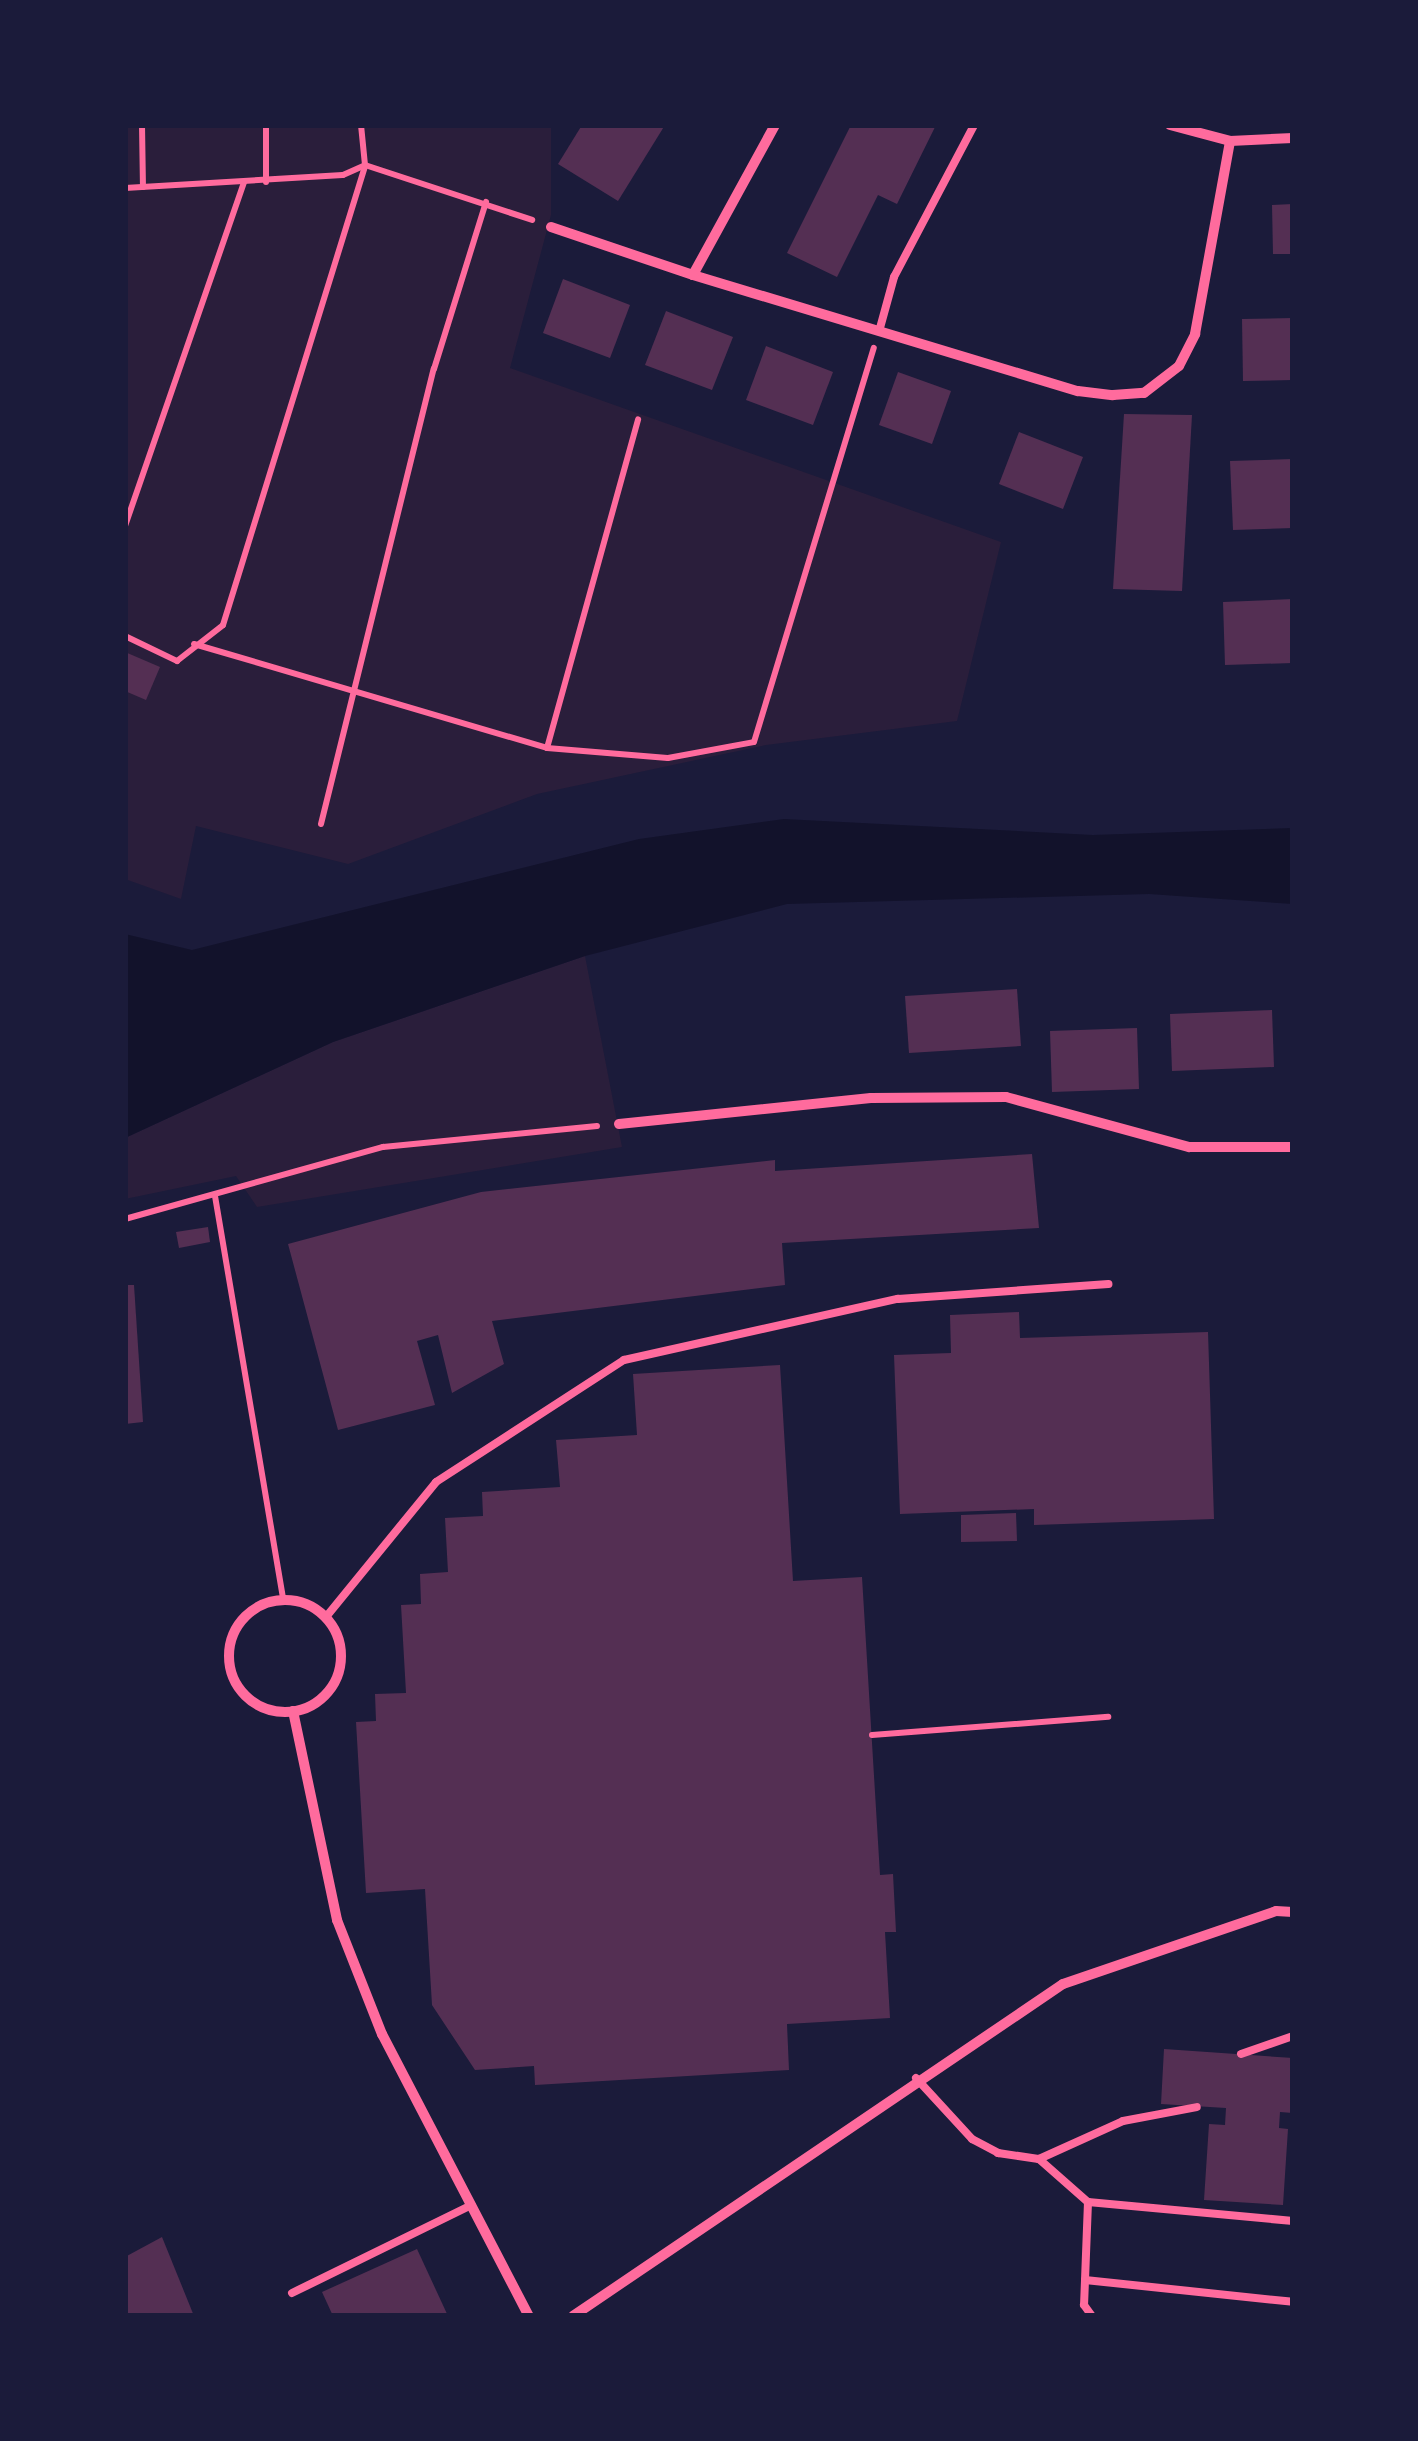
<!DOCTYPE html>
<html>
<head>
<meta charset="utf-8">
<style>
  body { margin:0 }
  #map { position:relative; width:1418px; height:2441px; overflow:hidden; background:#1b1b3a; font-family:"Times New Roman",serif }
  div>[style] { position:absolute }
  .green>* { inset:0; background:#2a1e3b }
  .water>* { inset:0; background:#12122b }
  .building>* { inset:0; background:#542f53 }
  .path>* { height:6px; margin:-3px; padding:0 3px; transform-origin:3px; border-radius:3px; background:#ff6b9d }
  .service>* { height:8px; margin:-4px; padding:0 4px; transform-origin:4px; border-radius:4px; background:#ff6b9d }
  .minor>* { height:10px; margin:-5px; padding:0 5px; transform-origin:5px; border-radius:5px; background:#ff6b9d }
  .minor>.ring { margin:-5px; padding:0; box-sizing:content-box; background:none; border:10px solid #ff6b9d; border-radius:50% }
  span { translate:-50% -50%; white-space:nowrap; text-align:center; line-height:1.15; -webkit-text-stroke:8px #1b1b3a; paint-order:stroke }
  .frame { position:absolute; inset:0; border:128px solid #1b1b3a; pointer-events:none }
</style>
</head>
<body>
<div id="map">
  <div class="green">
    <i style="clip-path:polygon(125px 125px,551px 125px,551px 215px,510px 368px,1001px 542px,957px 721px,766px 745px,537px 794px,348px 864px,196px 826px,181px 899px,125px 879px)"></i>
    <i style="clip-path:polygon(585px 956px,622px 1147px,257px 1207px,236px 1176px,125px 1199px,125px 1138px,333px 1042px)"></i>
  </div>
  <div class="water">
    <i style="clip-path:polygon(784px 819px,1093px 835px,1293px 828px,1293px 904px,1149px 894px,787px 904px,585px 956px,333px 1042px,125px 1138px,125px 934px,192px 950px,639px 839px)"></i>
  </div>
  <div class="building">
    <i style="clip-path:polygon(582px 125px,665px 125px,618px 201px,558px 164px)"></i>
    <i style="clip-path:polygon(851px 125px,936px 125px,897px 204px,878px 195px,837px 277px,787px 253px)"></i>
    <i style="clip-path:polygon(1293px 204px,1293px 254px,1273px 254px,1272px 205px)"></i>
    <i style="clip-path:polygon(563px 279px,630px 305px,610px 358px,543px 333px)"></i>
    <i style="clip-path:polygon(666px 311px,733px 337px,712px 390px,645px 365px)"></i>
    <i style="clip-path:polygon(1293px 318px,1293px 380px,1243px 381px,1242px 319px)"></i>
    <i style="clip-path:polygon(766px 346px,833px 372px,813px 425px,746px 400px)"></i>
    <i style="clip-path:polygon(898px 372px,951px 391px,932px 444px,879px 425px)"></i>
    <i style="clip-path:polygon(1124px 414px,1192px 415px,1182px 591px,1113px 589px)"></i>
    <i style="clip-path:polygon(1019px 432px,1083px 457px,1063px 509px,999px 484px)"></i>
    <i style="clip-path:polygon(1293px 459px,1293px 528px,1233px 530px,1230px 461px)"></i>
    <i style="clip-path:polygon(1293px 599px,1293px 663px,1225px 665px,1223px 602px)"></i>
    <i style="clip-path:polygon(125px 652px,160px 667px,146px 700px,125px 691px)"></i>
    <i style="clip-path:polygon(1017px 989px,1021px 1046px,909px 1053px,905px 996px)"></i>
    <i style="clip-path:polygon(1272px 1010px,1274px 1067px,1172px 1071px,1170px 1014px)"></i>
    <i style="clip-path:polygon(1137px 1028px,1139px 1089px,1052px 1092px,1050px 1031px)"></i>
    <i style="clip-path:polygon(1032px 1154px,1039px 1228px,782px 1243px,785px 1285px,492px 1321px,504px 1364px,452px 1393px,438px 1335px,417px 1341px,435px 1405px,338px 1430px,288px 1244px,481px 1192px,775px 1160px,775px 1171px)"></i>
    <i style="clip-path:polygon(208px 1227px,210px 1242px,179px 1248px,176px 1232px)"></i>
    <i style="clip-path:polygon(125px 1285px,134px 1285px,143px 1422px,125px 1424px)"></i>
    <i style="clip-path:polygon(1019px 1312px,1020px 1338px,1208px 1332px,1214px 1519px,1034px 1525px,1034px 1509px,900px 1514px,894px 1355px,951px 1353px,950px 1315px)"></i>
    <i style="clip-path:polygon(780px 1365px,793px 1581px,862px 1577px,880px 1875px,893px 1874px,896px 1932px,885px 1932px,890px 2018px,787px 2024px,789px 2070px,535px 2085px,534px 2066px,475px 2070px,432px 2005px,425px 1889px,366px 1893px,356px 1722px,376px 1721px,375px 1694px,406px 1693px,401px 1605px,421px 1604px,420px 1574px,448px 1572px,445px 1518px,483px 1516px,482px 1492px,560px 1487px,556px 1440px,637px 1435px,633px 1374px)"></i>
    <i style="clip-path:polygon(1016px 1513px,1017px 1541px,961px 1542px,961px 1515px)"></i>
    <i style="clip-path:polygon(1164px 2049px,1293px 2058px,1293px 2113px,1280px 2112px,1279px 2128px,1288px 2129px,1283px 2205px,1204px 2200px,1209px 2124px,1225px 2125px,1226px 2108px,1161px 2104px)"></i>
    <i style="clip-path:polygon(162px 2237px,194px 2316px,125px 2316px,125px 2257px)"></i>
    <i style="clip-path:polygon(417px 2249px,448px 2316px,333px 2316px,322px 2292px)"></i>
  </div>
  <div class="path">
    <i style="left:142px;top:125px;width:62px;rotate:89.1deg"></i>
    <i style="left:266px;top:182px;width:57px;rotate:-90deg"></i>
    <i style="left:125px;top:188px;width:218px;rotate:-3.4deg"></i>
    <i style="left:343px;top:175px;width:24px;rotate:-24deg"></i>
    <i style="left:365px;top:165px;width:176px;rotate:18.2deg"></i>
    <i style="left:125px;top:526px;width:364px;rotate:-70.9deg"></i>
    <i style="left:125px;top:636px;width:58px;rotate:25.7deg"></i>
    <i style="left:177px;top:661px;width:58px;rotate:-38deg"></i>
    <i style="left:223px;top:625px;width:481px;rotate:-72.8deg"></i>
    <i style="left:365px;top:165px;width:40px;rotate:-95.7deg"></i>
    <i style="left:194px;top:644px;width:368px;rotate:16.4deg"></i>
    <i style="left:547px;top:748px;width:121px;rotate:4.7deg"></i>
    <i style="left:668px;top:758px;width:87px;rotate:-10.5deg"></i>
    <i style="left:754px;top:742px;width:412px;rotate:-73.1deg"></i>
    <i style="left:547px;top:748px;width:341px;rotate:-74.5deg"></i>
    <i style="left:321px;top:824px;width:469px;rotate:-76.1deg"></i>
    <i style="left:434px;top:369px;width:175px;rotate:-72.7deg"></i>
    <i style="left:215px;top:1196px;width:409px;rotate:80.4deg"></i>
    <i style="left:125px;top:1219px;width:268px;rotate:-15.6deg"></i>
    <i style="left:383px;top:1147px;width:215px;rotate:-5.6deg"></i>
    <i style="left:872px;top:1735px;width:237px;rotate:-4.4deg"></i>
  </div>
  <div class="service">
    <i style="left:880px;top:328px;width:53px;rotate:-74.6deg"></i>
    <i style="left:894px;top:277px;width:172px;rotate:-62.2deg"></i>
    <i style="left:326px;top:1617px;width:174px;rotate:-50.8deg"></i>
    <i style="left:436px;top:1482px;width:224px;rotate:-33deg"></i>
    <i style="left:624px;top:1360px;width:281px;rotate:-12.6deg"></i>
    <i style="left:898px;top:1299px;width:211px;rotate:-4.1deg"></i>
    <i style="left:1241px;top:2054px;width:55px;rotate:-19.1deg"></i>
    <i style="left:916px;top:2078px;width:83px;rotate:47.4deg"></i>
    <i style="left:972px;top:2139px;width:30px;rotate:28deg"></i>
    <i style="left:998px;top:2153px;width:41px;rotate:8.3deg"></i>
    <i style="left:1039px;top:2159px;width:92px;rotate:-24.3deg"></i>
    <i style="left:1123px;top:2121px;width:75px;rotate:-10.7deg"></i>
    <i style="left:1039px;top:2159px;width:65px;rotate:41.3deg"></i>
    <i style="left:1088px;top:2202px;width:206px;rotate:5.3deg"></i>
    <i style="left:1088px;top:2202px;width:103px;rotate:92.2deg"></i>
    <i style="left:1084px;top:2305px;width:14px;rotate:54deg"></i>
    <i style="left:1085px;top:2280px;width:209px;rotate:6deg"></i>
    <i style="left:292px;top:2293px;width:200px;rotate:-26.1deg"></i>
  </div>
  <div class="minor">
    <i style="left:775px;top:125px;width:171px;rotate:118.7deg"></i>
    <i style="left:693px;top:275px;width:402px;rotate:16.8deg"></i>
    <i style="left:1078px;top:391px;width:35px;rotate:7deg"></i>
    <i style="left:1113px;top:395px;width:31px;rotate:-4deg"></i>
    <i style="left:1144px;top:393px;width:44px;rotate:-37.6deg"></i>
    <i style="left:1179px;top:366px;width:36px;rotate:-63deg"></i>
    <i style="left:1195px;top:334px;width:196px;rotate:-79.7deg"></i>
    <i style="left:1170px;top:125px;width:62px;rotate:14.9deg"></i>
    <i style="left:1230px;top:141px;width:63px;rotate:-2.7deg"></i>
    <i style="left:551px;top:227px;width:150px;rotate:18.7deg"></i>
    <i style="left:619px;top:1124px;width:253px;rotate:-5.9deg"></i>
    <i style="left:871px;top:1098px;width:135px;rotate:-0.4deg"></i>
    <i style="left:1006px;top:1097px;width:190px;rotate:15.3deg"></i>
    <i style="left:1189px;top:1147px;width:104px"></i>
    <i class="ring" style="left:229px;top:1600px;width:102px;height:102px"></i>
    <i style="left:293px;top:1711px;width:214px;rotate:78.1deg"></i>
    <i style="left:337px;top:1920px;width:123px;rotate:68.5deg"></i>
    <i style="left:382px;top:2034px;width:318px;rotate:62.5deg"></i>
    <i style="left:573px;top:2316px;width:592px;rotate:-34.12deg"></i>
    <i style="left:1063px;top:1984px;width:225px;rotate:-18.9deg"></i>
    <i style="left:1276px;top:1911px;width:17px;rotate:3deg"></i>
  </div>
  <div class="frame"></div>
</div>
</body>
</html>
